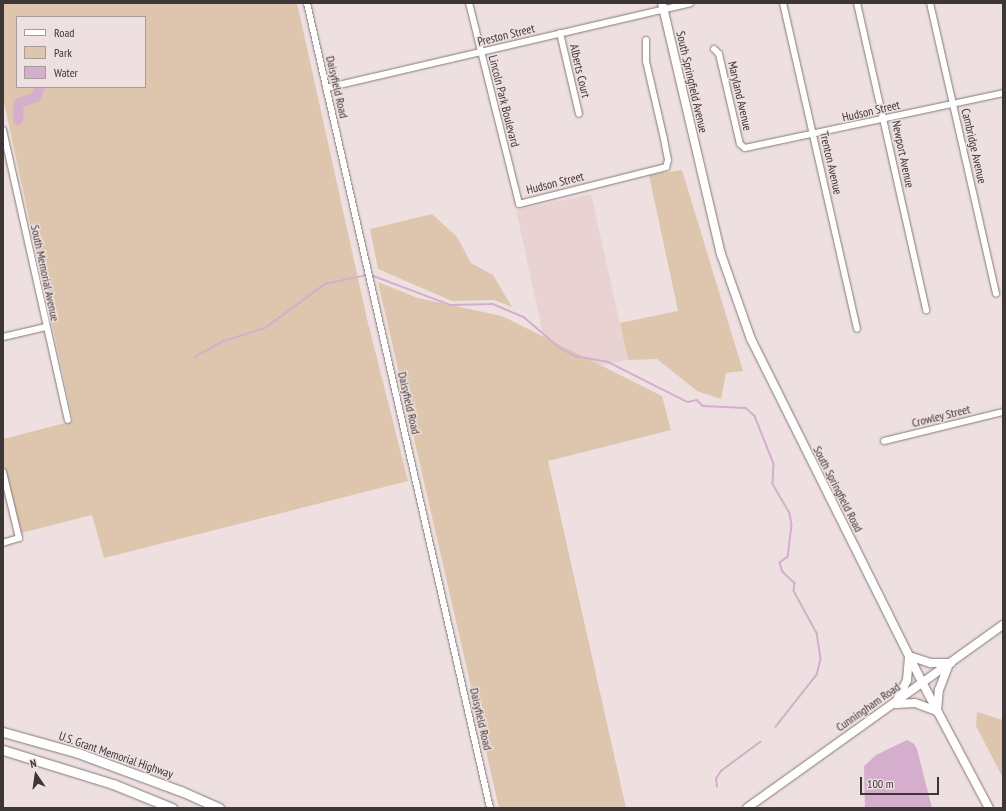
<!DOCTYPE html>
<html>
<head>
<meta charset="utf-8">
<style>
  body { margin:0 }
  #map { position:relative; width:1006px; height:811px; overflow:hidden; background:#eee0e0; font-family:"PT Sans Narrow",sans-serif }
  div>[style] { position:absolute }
  .built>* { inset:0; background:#e9d3d2 }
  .green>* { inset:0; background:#ddc6ad }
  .water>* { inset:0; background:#d4aecc }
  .stream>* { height:1.5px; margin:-0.75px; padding:0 0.75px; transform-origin:0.75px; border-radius:0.75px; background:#d4aecc }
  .river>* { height:10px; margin:-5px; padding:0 5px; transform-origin:5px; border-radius:5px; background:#d4aecc }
  .roads { filter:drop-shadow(0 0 1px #847877) drop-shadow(0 0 1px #847877) }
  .minor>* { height:6px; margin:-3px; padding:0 3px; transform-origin:3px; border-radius:3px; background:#fff }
  .major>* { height:8px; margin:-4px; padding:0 4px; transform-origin:4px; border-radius:4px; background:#fff }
  .highway>* { height:9px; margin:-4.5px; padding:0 4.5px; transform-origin:4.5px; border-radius:4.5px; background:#fff }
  span { translate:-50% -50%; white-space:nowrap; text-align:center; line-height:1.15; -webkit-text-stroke:3px #eee0e0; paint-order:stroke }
  .street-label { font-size:12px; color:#3c3636 }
  .frame { position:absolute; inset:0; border:4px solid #3c3636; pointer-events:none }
  .legend { position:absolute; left:16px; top:16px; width:130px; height:72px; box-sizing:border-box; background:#eee0e0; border:1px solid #a79c9c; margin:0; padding:5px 7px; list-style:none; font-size:12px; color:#3c3636 }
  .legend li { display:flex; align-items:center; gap:8px; height:20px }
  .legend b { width:20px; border:1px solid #a79c9c }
  .north { position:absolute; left:16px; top:755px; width:40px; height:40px; -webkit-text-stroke:3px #eee0e0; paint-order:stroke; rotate:347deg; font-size:11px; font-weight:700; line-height:16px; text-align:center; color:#3c3636 }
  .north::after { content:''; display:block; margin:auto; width:14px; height:18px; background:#3c3636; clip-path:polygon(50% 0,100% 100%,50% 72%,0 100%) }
  .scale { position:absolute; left:860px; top:777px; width:79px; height:18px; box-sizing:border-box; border:2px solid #3c3636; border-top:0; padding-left:5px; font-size:12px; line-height:14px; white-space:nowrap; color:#3c3636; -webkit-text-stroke:3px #eee0e0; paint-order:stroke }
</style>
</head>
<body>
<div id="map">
  <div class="built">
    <i style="clip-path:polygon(591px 194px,628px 360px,552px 376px,516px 210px)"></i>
  </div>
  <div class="green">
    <i style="clip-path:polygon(evenodd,3px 3px,297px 3px,367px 319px,408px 481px,104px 558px,92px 515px,21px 533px,3px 462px,3px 439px,73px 421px,3px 98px,3px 3px,17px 17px,145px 17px,145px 87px,17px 87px,17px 17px)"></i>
    <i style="clip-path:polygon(682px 170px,743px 371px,726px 373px,721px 399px,697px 391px,657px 359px,628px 360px,620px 323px,678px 311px,649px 175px)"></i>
    <i style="clip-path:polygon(432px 214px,457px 237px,471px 263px,493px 275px,512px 307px,494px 300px,452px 301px,378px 269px,370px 229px)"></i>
    <i style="clip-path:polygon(378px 282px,418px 298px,502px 316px,662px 396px,671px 430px,548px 461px,626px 808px,499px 808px)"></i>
    <i style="clip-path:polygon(977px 712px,1003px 720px,1003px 778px,976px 726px)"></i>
  </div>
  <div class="water">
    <i style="clip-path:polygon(907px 740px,914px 744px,917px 749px,932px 808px,865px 808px,864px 766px,876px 755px)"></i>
  </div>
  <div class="stream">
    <i style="left:371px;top:275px;width:85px;rotate:20.6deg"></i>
    <i style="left:451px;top:305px;width:42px;rotate:-1.4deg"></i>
    <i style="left:493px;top:304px;width:34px;rotate:23deg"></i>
    <i style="left:524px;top:317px;width:48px;rotate:40.7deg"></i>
    <i style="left:560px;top:348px;width:17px;rotate:28deg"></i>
    <i style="left:575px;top:356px;width:34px;rotate:10deg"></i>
    <i style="left:608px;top:362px;width:89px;rotate:26.6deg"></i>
    <i style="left:688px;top:402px;width:9px;rotate:-13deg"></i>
    <i style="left:697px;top:400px;width:8px;rotate:45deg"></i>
    <i style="left:703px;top:406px;width:43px;rotate:2.7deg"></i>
    <i style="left:746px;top:408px;width:12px;rotate:42deg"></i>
    <i style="left:755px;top:416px;width:52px;rotate:68.4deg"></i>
    <i style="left:774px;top:464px;width:20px;rotate:93deg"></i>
    <i style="left:773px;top:484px;width:34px;rotate:60deg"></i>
    <i style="left:790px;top:514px;width:11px;rotate:80deg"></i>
    <i style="left:792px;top:525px;width:32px;rotate:97deg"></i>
    <i style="left:788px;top:557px;width:10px;rotate:143deg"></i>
    <i style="left:780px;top:563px;width:9px;rotate:72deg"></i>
    <i style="left:783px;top:572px;width:16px;rotate:43deg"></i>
    <i style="left:795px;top:583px;width:8px;rotate:97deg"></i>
    <i style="left:794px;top:591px;width:48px;rotate:61.3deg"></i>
    <i style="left:817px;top:633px;width:26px;rotate:81deg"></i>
    <i style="left:821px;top:659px;width:16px;rotate:104deg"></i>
    <i style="left:817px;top:675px;width:66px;rotate:128.3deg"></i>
    <i style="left:195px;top:357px;width:33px;rotate:-29deg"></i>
    <i style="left:224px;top:341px;width:43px;rotate:-17.6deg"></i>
    <i style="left:265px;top:328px;width:74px;rotate:-36.3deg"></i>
    <i style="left:325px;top:284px;width:43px;rotate:-12.1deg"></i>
    <i style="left:717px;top:787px;width:8px;rotate:-97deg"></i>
    <i style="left:716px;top:779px;width:9px;rotate:-58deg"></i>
    <i style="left:721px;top:771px;width:49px;rotate:-36.6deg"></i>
  </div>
  <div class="river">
    <i style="left:18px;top:120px;width:17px;rotate:-87deg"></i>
    <i style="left:19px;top:103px;width:18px;rotate:-19deg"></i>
    <i style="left:36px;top:97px;width:11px;rotate:-68deg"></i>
  </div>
  <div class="roads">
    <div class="minor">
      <i style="left:307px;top:3px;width:826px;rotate:77.19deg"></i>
      <i style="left:469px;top:3px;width:207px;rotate:76deg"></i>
      <i style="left:519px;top:204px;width:152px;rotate:-14.1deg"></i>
      <i style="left:666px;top:167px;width:7px;rotate:-74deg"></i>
      <i style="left:668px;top:160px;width:21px;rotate:-101deg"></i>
      <i style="left:664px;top:139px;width:80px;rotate:-103deg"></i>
      <i style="left:646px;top:61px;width:21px;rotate:-90deg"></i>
      <i style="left:783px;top:3px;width:334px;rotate:77.2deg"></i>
      <i style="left:857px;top:3px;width:315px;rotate:77.3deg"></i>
      <i style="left:930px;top:3px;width:298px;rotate:77.2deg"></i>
      <i style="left:560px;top:33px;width:83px;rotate:76.8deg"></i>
      <i style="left:714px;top:49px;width:7px;rotate:45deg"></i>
      <i style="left:719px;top:54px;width:92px;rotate:76.9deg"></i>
      <i style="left:740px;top:144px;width:6px;rotate:39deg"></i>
      <i style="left:745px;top:148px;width:264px;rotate:-12deg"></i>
      <i style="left:326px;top:88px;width:374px;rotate:-13.1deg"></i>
      <i style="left:3px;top:130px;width:297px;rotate:77.4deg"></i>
      <i style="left:3px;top:337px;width:44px;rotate:-13.1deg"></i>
      <i style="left:884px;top:441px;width:122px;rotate:-13.7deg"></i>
      <i style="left:3px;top:472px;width:68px;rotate:76.4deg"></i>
      <i style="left:19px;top:538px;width:17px;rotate:163deg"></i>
    </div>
    <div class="major">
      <i style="left:662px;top:3px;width:258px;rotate:76.8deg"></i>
      <i style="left:721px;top:254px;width:90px;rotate:70.6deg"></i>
      <i style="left:751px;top:339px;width:385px;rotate:63.5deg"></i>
      <i style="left:923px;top:684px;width:140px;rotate:62deg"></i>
      <i style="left:909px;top:656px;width:23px;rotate:18deg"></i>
      <i style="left:931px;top:663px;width:20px"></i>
      <i style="left:897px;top:700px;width:22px;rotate:-63deg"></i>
      <i style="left:907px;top:680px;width:24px;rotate:-85deg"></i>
      <i style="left:896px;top:704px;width:19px;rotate:-3deg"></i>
      <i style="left:915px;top:703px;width:23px;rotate:20deg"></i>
      <i style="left:937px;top:711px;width:21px;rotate:-85deg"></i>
      <i style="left:939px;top:690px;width:25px;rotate:-69deg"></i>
      <i style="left:747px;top:808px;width:315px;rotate:-35.6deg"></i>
    </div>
    <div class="highway">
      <i style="left:3px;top:732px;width:78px;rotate:15.6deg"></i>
      <i style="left:78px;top:753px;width:110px;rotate:20.3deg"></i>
      <i style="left:181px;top:791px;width:42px;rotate:24.1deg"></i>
      <i style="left:3px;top:750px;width:115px;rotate:17.2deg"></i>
      <i style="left:113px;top:784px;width:64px;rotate:22.1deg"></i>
    </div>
  </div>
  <div class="street-label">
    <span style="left:506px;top:35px;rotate:-14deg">Preston Street</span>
    <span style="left:580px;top:71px;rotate:77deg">Alberts Court</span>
    <span style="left:692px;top:82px;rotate:77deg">South Springfield Avenue</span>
    <span style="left:337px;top:87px;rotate:77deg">Daisyfield Road</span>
    <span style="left:740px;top:96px;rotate:77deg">Maryland Avenue</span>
    <span style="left:504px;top:101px;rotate:76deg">Lincoln Park Boulevard</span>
    <span style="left:871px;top:111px;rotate:-13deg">Hudson Street</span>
    <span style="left:974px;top:146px;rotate:77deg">Cambridge Avenue</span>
    <span style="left:903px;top:154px;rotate:78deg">Newport Avenue</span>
    <span style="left:831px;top:163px;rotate:77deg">Trenton Avenue</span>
    <span style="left:555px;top:183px;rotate:-14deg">Hudson Street</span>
    <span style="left:45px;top:273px;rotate:78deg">South Memorial Avenue</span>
    <span style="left:409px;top:403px;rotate:77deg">Daisyfield Road</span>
    <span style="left:941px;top:416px;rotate:-14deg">Crowley Street</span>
    <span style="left:838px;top:489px;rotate:63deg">South Springfield Road</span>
    <span style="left:868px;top:707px;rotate:-35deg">Cunningham Road</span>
    <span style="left:481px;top:719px;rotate:77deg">Daisyfield Road</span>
    <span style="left:116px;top:755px;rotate:19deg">U.S. Grant Memorial Highway</span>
  </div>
  <div class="frame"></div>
  <ul class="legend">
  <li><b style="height:5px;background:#fff"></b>Road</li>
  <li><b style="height:11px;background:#ddc6ad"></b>Park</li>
  <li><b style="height:11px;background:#d4aecc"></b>Water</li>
  </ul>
  <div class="north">N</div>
  <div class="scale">100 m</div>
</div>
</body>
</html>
